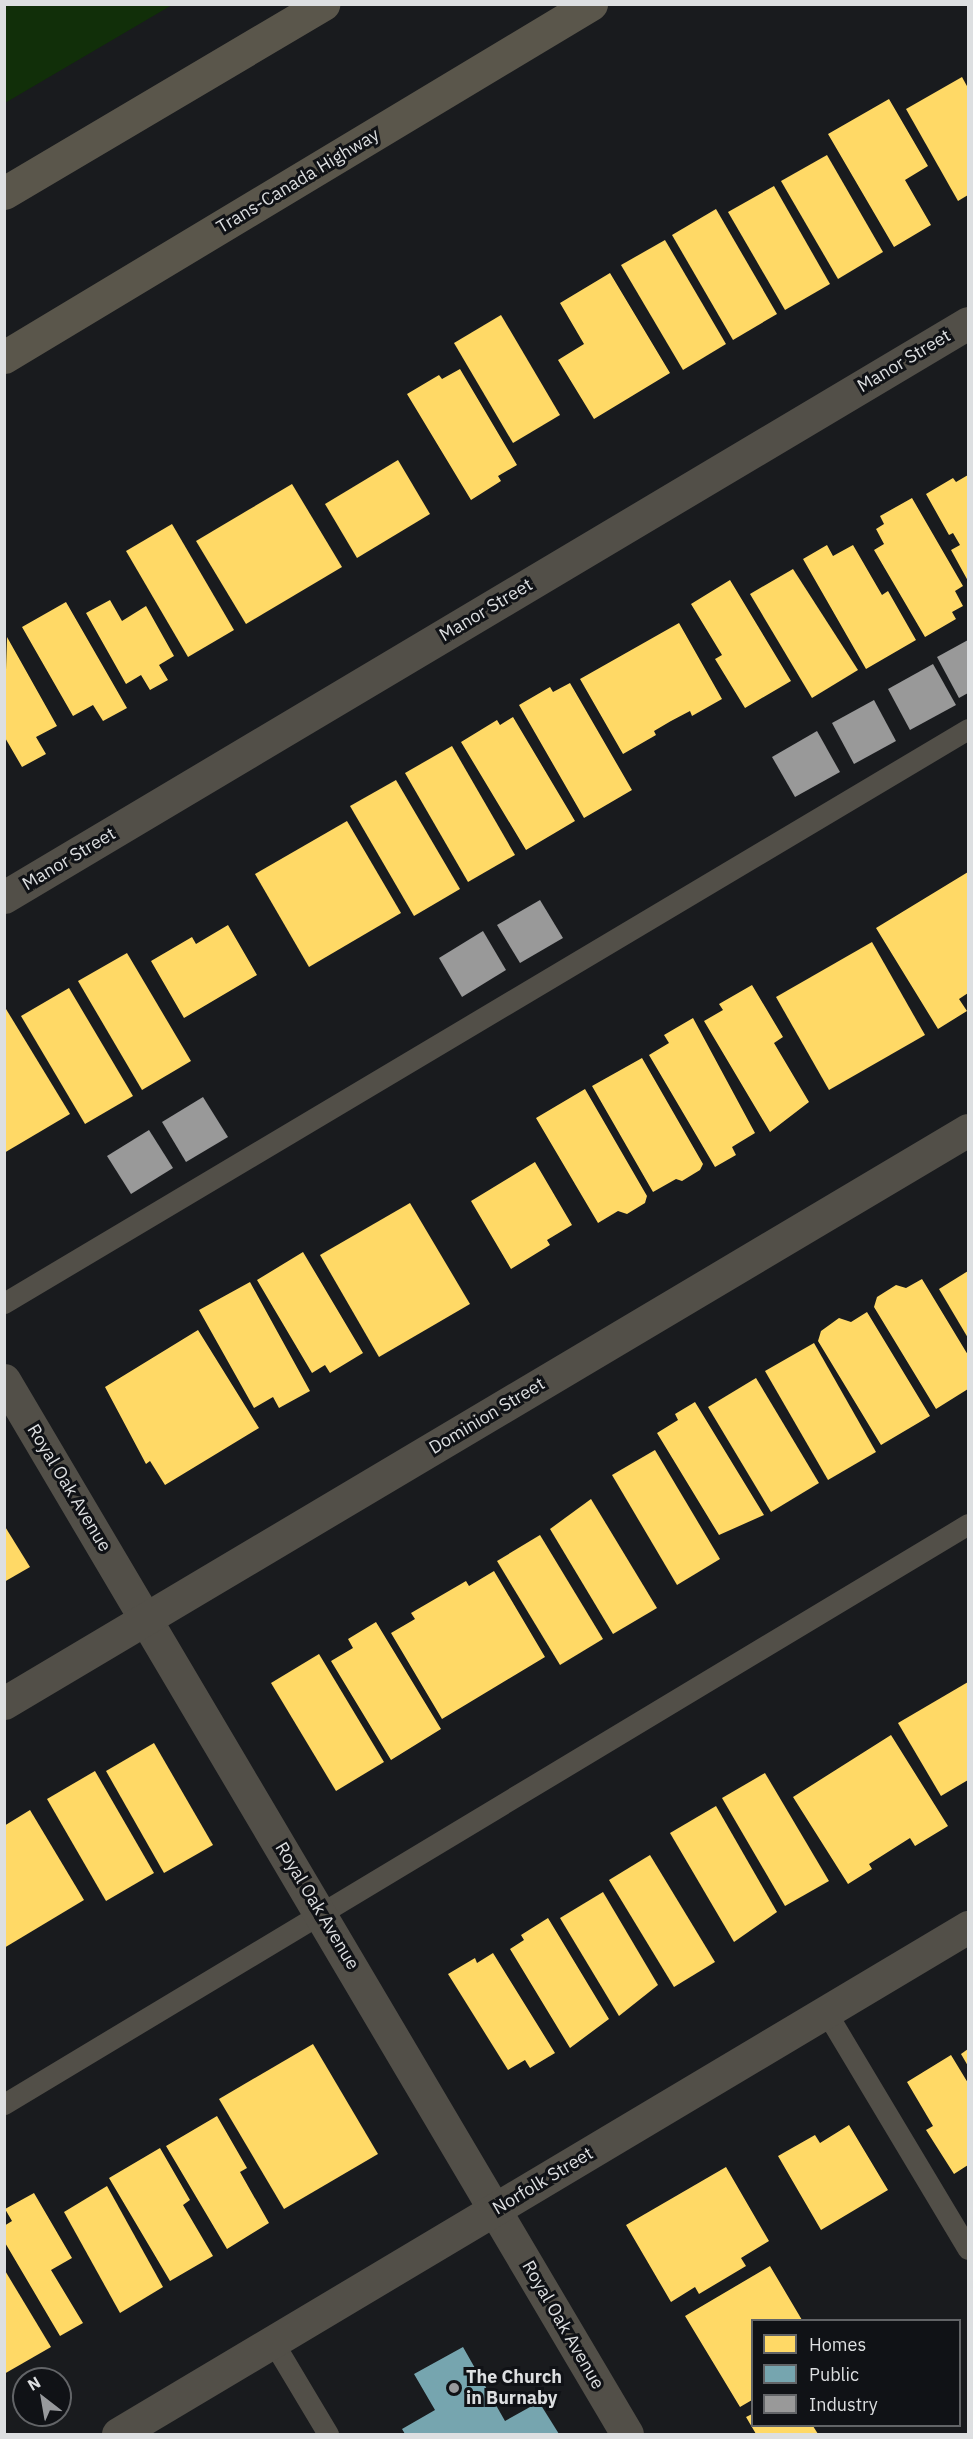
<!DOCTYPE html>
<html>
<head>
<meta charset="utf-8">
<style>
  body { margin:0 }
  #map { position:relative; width:973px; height:2439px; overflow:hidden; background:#191b1e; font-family:"IBM Plex Sans",sans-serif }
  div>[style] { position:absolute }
  .green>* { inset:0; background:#112f09 }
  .homes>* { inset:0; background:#ffd966 }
  .public>* { inset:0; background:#76a5af }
  .industry>* { inset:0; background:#999 }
  .service>* { height:21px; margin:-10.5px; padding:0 10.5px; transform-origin:10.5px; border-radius:10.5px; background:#524f48 }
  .minor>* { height:33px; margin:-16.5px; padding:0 16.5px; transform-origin:16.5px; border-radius:16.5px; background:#524f48 }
  .motorway>* { height:33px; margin:-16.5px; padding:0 16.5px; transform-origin:16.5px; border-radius:16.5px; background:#5a564b }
  .dots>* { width:16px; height:16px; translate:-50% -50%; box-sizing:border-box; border:3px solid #101216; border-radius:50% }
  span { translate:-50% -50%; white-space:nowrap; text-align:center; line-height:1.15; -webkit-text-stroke:6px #101216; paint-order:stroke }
  .street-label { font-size:18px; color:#dddfe1 }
  .poi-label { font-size:18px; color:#dddfe1; font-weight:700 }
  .left { translate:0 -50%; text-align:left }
  .frame { position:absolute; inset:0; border:6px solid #dddfe1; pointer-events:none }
  .legend { position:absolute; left:751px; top:2319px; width:210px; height:108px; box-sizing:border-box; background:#101216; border:2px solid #626467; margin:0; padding:8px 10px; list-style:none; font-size:18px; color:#dddfe1 }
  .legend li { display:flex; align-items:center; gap:12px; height:30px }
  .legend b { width:30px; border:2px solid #626467 }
  .north { position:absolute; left:12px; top:2367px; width:60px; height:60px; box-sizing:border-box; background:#101216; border:2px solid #626467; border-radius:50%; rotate:329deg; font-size:16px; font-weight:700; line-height:24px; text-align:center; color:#dddfe1 }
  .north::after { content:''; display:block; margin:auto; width:21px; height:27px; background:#989a9d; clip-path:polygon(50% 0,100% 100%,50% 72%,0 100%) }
</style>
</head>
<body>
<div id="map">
  <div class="green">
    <i style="clip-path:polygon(5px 4px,172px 4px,172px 5px,5px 103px)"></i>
  </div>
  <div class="homes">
    <i style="clip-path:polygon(962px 77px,968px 88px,968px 195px,958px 201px,906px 109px)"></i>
    <i style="clip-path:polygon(889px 99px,928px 166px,905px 180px,931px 225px,894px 247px,828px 134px)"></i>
    <i style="clip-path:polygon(827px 155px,883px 252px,838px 279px,781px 181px)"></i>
    <i style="clip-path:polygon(774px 186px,830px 284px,785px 310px,728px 212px)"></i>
    <i style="clip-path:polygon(716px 209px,777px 314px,733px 340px,672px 235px)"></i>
    <i style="clip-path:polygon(665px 240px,726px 344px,683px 370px,621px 265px)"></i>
    <i style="clip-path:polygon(610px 273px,670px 373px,594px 419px,558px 360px,584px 344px,560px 303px)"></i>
    <i style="clip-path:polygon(501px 315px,560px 415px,513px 443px,454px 343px)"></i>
    <i style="clip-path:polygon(460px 369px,517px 465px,498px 476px,501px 481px,471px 500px,407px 394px,439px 375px,442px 379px)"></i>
    <i style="clip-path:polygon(398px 460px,430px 514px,357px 558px,325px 504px)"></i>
    <i style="clip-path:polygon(968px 475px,968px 581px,951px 550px,960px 545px,953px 533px,949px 535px,926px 494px,953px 478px,956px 482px)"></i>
    <i style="clip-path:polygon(292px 484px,342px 567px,246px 624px,196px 541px)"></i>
    <i style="clip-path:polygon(912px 498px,963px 586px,955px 591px,963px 606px,952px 612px,956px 619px,925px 637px,874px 550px,884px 544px,876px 529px,884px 524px,880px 516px)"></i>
    <i style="clip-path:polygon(172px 524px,234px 630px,188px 657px,126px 551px)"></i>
    <i style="clip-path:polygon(827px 545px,833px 556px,853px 545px,882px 595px,888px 591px,916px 640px,866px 669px,803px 559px)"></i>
    <i style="clip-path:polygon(793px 569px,858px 670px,812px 698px,750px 594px)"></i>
    <i style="clip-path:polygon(730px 580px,791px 681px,745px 708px,715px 659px,722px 655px,691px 604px)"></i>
    <i style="clip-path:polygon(110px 600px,122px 621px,146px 606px,174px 656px,159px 665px,168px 680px,150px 690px,141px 675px,126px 684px,86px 613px)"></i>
    <i style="clip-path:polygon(66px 602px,127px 708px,103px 721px,93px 705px,73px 716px,22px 627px)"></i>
    <i style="clip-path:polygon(679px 623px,722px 699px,692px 716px,690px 711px,671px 721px,654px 731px,656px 735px,623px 754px,580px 679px)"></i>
    <i style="clip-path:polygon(7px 637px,57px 726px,36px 737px,46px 754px,22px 767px,4px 736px)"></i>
    <i style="clip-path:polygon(570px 683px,632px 790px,584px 818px,519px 705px,550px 687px,553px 692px)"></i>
    <i style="clip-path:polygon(513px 717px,575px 821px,526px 850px,461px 742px,497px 720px,500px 725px)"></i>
    <i style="clip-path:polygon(452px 746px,515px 855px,468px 882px,405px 773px)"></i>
    <i style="clip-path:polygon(396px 780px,460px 889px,414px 916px,350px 806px)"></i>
    <i style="clip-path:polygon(347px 821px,401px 913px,309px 967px,255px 874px)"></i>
    <i style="clip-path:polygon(968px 872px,968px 993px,959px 999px,967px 1011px,938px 1029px,876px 928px)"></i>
    <i style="clip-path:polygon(228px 925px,257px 975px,184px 1018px,151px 961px,192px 937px,196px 944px)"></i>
    <i style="clip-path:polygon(872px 942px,925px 1035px,829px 1090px,776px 997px)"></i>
    <i style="clip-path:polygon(127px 953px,191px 1061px,142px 1090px,78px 981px)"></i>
    <i style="clip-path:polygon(752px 985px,783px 1037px,774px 1043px,809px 1102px,770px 1132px,704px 1021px,723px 1010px,719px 1004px)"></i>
    <i style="clip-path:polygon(69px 988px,133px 1096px,85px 1124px,21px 1016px)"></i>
    <i style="clip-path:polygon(6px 1009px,70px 1114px,4px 1153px,4px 1010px)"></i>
    <i style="clip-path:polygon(693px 1018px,755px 1133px,732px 1147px,736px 1155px,715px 1167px,649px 1055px,669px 1043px,664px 1035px)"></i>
    <i style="clip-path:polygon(642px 1058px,703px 1164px,700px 1170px,682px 1181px,676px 1179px,653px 1192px,592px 1086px)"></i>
    <i style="clip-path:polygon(585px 1089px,647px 1196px,645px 1203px,627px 1214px,618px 1211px,598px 1223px,536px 1118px)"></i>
    <i style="clip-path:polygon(535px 1162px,572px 1225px,547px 1240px,550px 1245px,511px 1269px,471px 1201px)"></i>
    <i style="clip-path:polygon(410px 1203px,470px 1304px,379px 1357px,320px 1255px)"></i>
    <i style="clip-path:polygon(303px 1252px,363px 1353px,330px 1373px,325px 1365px,312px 1373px,257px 1280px)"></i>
    <i style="clip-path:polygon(968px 1271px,968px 1338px,939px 1289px)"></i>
    <i style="clip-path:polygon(922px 1279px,968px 1355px,968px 1389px,936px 1409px,874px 1307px,877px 1297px,896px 1285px,906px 1288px)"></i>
    <i style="clip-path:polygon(250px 1282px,310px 1391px,279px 1408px,273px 1397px,254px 1408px,199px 1310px)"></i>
    <i style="clip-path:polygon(867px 1312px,930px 1416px,881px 1445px,818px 1341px,821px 1331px,839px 1318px,851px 1322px)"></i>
    <i style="clip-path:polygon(198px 1330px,259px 1428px,165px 1485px,150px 1461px,146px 1464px,105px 1387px)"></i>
    <i style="clip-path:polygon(814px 1343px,876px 1452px,828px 1480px,765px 1371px)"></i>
    <i style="clip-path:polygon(756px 1378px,819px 1483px,771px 1512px,708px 1407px)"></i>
    <i style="clip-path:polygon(695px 1402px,764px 1515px,719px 1535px,657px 1433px,678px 1420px,675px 1414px)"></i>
    <i style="clip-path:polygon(655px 1450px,720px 1559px,677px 1585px,612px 1475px)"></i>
    <i style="clip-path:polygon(591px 1499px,657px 1608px,613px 1634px,550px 1529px)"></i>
    <i style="clip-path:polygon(4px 1525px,30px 1567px,4px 1582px)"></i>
    <i style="clip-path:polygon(540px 1535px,603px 1639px,560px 1665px,497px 1561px)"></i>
    <i style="clip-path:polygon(494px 1571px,545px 1657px,442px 1719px,391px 1633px,415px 1619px,411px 1613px,466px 1581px,469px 1586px)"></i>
    <i style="clip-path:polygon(376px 1622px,441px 1729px,391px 1760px,331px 1661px,353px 1648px,348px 1639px)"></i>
    <i style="clip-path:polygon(319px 1654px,384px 1762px,336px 1791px,271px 1683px)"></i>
    <i style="clip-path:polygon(968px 1682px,968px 1780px,941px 1796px,898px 1723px)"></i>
    <i style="clip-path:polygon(891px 1735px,948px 1826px,915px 1846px,910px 1838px,869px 1864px,872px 1869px,848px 1884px,793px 1797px)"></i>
    <i style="clip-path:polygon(154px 1743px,213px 1845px,164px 1873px,106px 1771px)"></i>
    <i style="clip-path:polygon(95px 1771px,154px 1873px,106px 1901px,47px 1799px)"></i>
    <i style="clip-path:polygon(765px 1773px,829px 1881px,785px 1906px,722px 1798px)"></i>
    <i style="clip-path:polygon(716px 1806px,777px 1912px,734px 1942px,670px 1833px)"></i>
    <i style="clip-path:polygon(30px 1810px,84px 1900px,4px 1948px,4px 1826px)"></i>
    <i style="clip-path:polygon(650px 1855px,715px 1962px,674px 1987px,609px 1880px)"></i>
    <i style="clip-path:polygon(603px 1892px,658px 1985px,619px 2016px,560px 1918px)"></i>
    <i style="clip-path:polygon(548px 1918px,609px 2019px,570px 2048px,510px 1949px,524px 1940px,521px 1935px)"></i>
    <i style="clip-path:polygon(493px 1953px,555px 2053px,530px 2068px,525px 2060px,508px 2070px,448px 1974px,475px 1958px,477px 1963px)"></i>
    <i style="clip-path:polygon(313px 2044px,378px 2154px,284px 2209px,219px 2099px)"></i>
    <i style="clip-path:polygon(968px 2049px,968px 2066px,961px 2054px)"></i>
    <i style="clip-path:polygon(951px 2055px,968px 2083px,968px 2165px,954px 2174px,926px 2130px,933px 2126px,907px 2082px)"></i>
    <i style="clip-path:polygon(217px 2116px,247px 2168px,240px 2172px,269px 2223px,227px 2249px,166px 2146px)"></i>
    <i style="clip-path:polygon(849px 2125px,888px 2190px,821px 2230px,778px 2156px,815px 2135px,820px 2143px)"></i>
    <i style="clip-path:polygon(160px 2148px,190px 2200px,183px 2205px,213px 2256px,170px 2281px,109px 2178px)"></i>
    <i style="clip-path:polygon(726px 2167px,769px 2241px,741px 2258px,746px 2266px,699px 2294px,695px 2287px,671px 2302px,626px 2225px)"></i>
    <i style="clip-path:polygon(107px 2186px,163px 2287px,120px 2313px,64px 2212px)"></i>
    <i style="clip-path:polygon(34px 2193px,72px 2258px,51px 2270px,83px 2323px,60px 2336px,4px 2241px,4px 2226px,12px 2221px,5px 2209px)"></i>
    <i style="clip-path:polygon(770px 2266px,802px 2320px,752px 2320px,752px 2400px,740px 2407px,685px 2316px)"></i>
    <i style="clip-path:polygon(4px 2269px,51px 2347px,4px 2374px)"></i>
    <i style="clip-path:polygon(752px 2414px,752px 2426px,813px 2426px,818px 2434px,756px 2434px,746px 2417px)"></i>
  </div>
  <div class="public">
    <i style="clip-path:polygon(463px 2347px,505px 2421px,539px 2402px,559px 2434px,405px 2434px,402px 2429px,435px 2410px,414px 2374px)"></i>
  </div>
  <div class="industry">
    <i style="clip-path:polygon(968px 640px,968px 693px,959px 698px,937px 657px)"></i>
    <i style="clip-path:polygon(933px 664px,956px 705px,910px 730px,888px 689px)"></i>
    <i style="clip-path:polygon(874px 700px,896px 741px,854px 764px,832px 723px)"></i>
    <i style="clip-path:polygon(817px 731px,840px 772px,795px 797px,772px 757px)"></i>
    <i style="clip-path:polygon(540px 900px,563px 938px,520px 963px,497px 925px)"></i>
    <i style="clip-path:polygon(483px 931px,506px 970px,462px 997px,439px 958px)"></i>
    <i style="clip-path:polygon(203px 1097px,228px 1137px,186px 1162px,162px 1122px)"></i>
    <i style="clip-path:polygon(149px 1130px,173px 1168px,131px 1194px,107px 1156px)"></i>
  </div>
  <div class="service">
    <i style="left:4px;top:1303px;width:1122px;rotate:-30.77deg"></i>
    <i style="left:826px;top:2012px;width:276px;rotate:59.1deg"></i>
    <i style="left:4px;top:2104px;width:1125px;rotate:-31.03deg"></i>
    <i style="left:273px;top:2342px;width:107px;rotate:59.1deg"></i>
  </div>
  <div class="minor">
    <i style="left:4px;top:897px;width:1122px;rotate:-30.77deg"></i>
    <i style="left:4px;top:1380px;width:1224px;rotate:59.41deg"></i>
    <i style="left:4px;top:1703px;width:1121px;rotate:-30.73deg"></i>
    <i style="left:118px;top:2434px;width:990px;rotate:-30.81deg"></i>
  </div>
  <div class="motorway">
    <i style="left:4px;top:193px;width:371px;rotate:-30.6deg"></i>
    <i style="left:4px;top:357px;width:685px;rotate:-31.02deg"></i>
  </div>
  <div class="dots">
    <i style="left:454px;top:2388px;background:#989a9d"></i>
  </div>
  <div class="street-label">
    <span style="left:298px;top:181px;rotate:-31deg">Trans-Canada Highway</span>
    <span style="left:904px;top:361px;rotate:-31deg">Manor Street</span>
    <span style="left:486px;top:610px;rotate:-31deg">Manor Street</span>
    <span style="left:69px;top:859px;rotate:-31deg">Manor Street</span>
    <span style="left:487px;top:1416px;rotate:-31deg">Dominion Street</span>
    <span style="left:69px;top:1488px;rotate:59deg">Royal Oak Avenue</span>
    <span style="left:317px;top:1906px;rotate:59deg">Royal Oak Avenue</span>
    <span style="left:543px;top:2181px;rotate:-31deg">Norfolk Street</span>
    <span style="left:563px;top:2325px;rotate:60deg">Royal Oak Avenue</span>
  </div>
  <div class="poi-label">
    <span class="left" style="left:466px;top:2388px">The Church<br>in Burnaby</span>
  </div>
  <div class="frame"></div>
  <ul class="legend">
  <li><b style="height:16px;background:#ffd966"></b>Homes</li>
  <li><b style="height:16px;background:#76a5af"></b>Public</li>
  <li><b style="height:16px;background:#999"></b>Industry</li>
  </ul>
  <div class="north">N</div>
</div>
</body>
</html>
